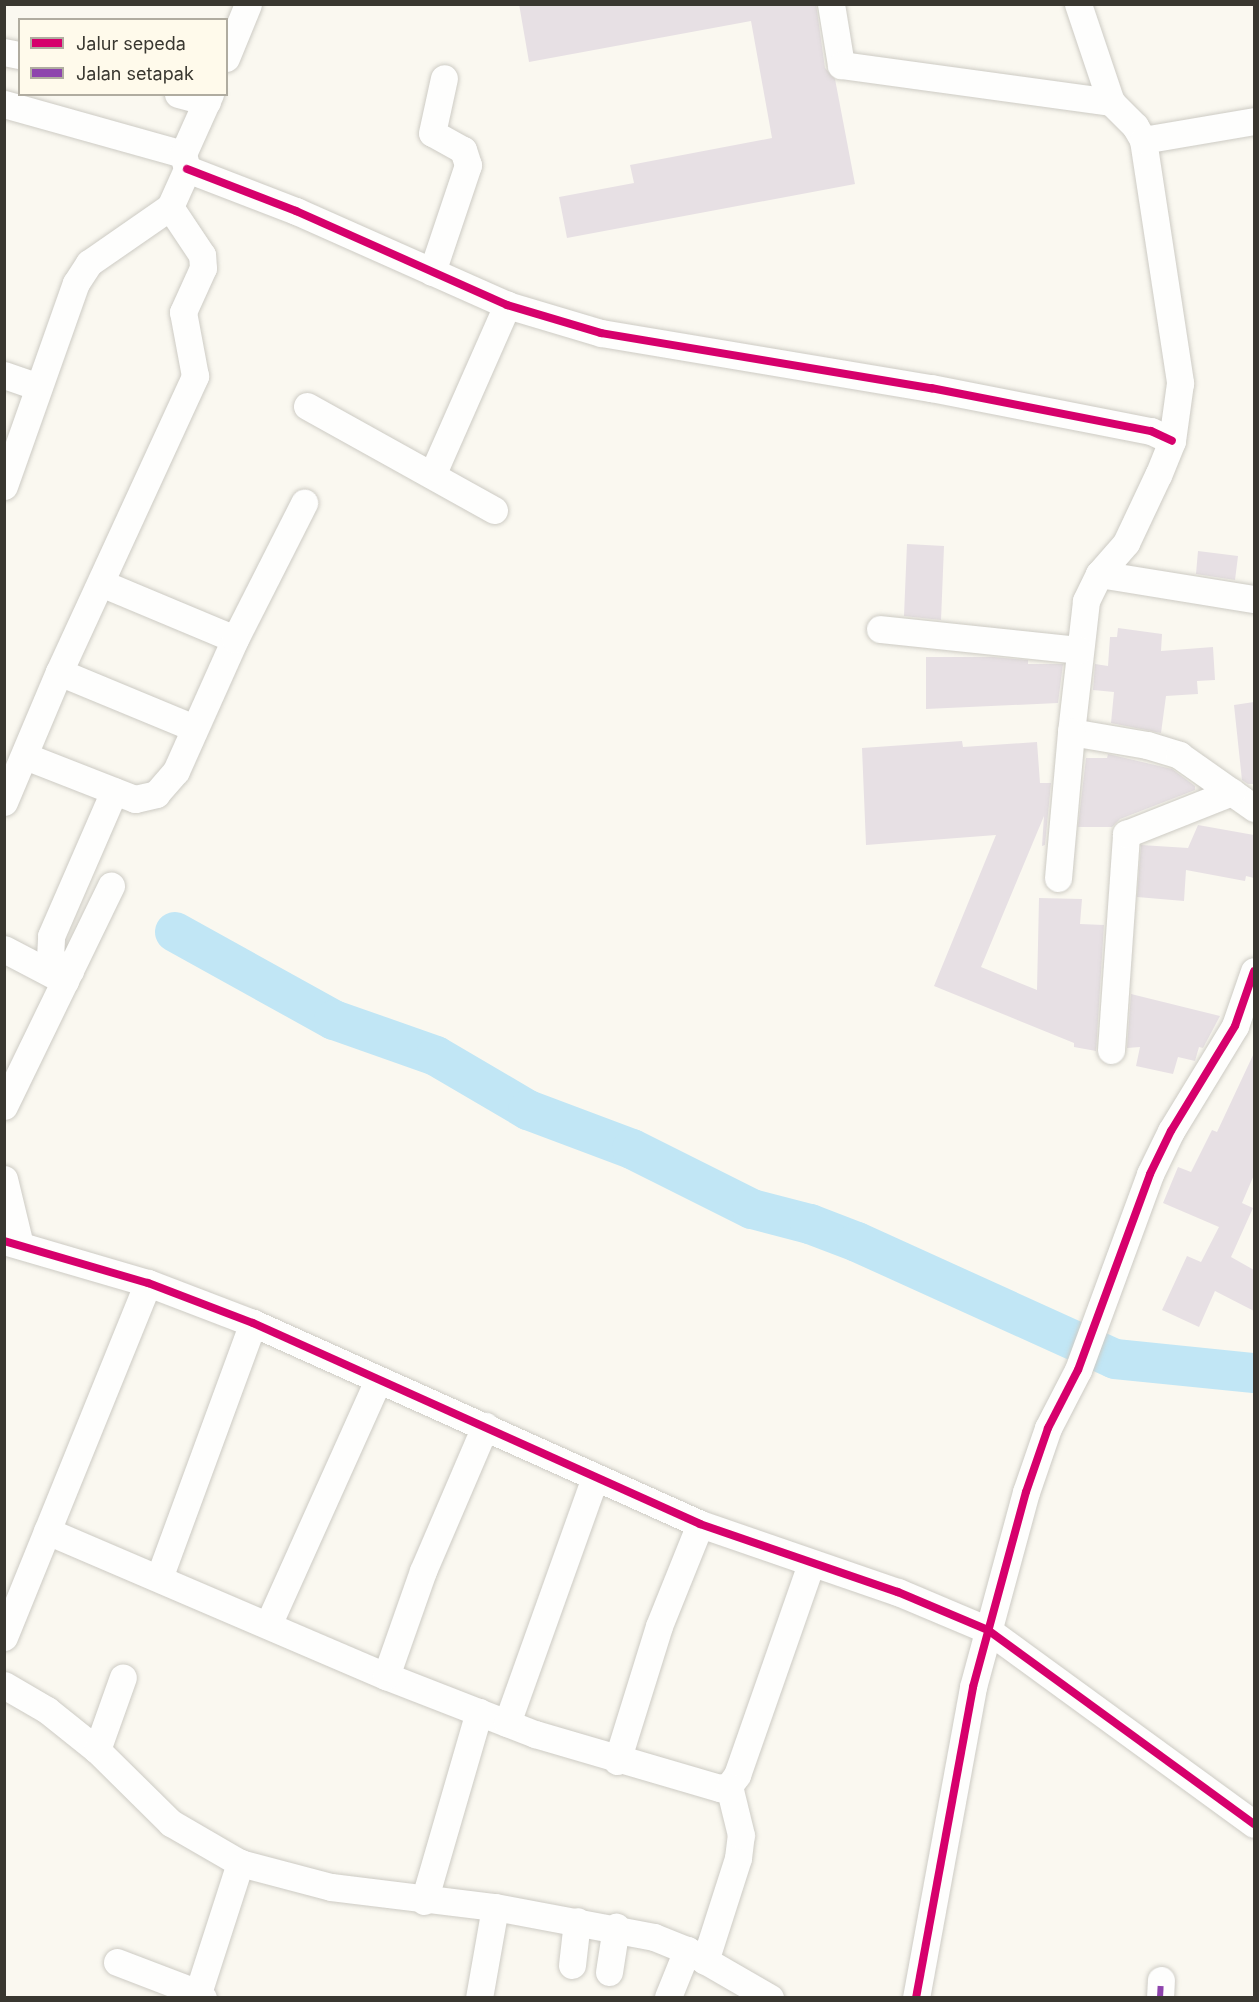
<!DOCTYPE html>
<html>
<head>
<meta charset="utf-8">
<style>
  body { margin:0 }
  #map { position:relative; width:1259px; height:2002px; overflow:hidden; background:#faf8f0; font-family:Inter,sans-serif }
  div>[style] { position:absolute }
  .river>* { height:40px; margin:-20px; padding:0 20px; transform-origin:20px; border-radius:20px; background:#c1e6f5 }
  .building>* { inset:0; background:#e7e0e4 }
  .roads { filter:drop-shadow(0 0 2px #cdcbc4) drop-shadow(0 0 2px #cdcbc4) }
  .minor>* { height:27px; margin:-13.5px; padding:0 13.5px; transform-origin:13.5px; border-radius:13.5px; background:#fefefd }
  .quiet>* { height:6px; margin-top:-3px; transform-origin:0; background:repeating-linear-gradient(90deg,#8e44ad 0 12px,transparent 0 18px) }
  .cycleway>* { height:8px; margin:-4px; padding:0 4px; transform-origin:4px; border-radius:4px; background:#d6006c }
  span { translate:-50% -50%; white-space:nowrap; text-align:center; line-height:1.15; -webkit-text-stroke:4.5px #fffaeb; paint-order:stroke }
  .frame { position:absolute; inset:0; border:6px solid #393730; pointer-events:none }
  .legend { position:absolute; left:18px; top:18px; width:210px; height:78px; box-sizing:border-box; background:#fffaeb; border:2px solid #b0aca0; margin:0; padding:8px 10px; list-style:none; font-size:18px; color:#393730 }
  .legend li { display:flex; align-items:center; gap:12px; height:30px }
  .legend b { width:30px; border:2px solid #b0aca0 }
</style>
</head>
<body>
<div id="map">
  <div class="river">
    <i style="left:175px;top:932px;width:182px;rotate:29deg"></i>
    <i style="left:334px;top:1020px;width:108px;rotate:19.4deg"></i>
    <i style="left:436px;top:1056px;width:107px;rotate:30.4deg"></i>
    <i style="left:528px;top:1110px;width:111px;rotate:20.6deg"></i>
    <i style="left:632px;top:1149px;width:134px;rotate:26.6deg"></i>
    <i style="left:752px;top:1209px;width:60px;rotate:14.5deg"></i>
    <i style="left:810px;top:1224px;width:50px;rotate:21deg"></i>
    <i style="left:857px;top:1242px;width:283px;rotate:24.4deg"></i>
    <i style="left:1115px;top:1359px;width:140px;rotate:5.8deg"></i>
  </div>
  <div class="building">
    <i style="clip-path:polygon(519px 4px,816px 4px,825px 68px,835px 79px,855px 184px,567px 238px,559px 197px,634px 183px,630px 165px,772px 138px,751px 21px,529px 62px)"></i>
    <i style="clip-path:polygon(907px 544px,944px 546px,941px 620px,904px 616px)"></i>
    <i style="clip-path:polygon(1198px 551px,1238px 556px,1235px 580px,1196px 574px)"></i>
    <i style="clip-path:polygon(1118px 628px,1162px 634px,1161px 651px,1213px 647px,1215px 680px,1197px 681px,1198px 694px,1166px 696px,1161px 733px,1111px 723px,1114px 692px,1093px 690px,1095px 664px,1108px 666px,1110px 637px,1117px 637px)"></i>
    <i style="clip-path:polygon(926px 657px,993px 657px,1028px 660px,1028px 664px,1063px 664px,1058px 703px,926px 709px)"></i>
    <i style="clip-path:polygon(1254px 702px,1254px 784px,1248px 784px,1242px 780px,1234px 705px)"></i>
    <i style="clip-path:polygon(962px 741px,963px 747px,1037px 742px,1040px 783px,1051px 783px,1045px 845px,1042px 846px,1044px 816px,981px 967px,1037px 990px,1039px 898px,1082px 899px,1080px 924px,1104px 925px,1096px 1051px,1074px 1047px,1074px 1043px,934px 986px,996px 835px,866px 845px,862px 748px)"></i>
    <i style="clip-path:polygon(1108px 754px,1172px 769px,1195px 786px,1195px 790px,1120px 819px,1112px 827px,1078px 827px,1086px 758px,1107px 758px)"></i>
    <i style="clip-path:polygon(1198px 825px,1254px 835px,1254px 878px,1246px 876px,1245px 881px,1186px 870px,1184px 901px,1137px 897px,1141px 845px,1188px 848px)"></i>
    <i style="clip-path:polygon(1131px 994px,1220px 1016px,1203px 1048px,1199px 1047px,1195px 1061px,1178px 1057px,1173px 1074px,1136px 1066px,1140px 1047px,1127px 1048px)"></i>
    <i style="clip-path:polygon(1254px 1053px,1254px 1175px,1242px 1203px,1253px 1208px,1231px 1257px,1254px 1270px,1254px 1311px,1215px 1291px,1199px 1327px,1162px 1310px,1187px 1256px,1201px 1262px,1219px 1227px,1163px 1203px,1178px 1167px,1191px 1172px,1212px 1130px,1217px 1132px)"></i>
  </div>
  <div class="roads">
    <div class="minor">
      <i style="left:831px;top:4px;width:62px;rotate:80.7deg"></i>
      <i style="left:841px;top:65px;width:273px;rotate:7.8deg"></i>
      <i style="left:1078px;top:4px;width:103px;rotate:71.4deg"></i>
      <i style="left:1111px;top:102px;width:34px;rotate:45deg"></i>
      <i style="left:1135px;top:126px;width:16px;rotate:60deg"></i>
      <i style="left:1143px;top:140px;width:246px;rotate:81.3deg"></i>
      <i style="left:1180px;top:383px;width:59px;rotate:97.9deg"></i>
      <i style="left:1172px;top:441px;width:37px;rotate:112deg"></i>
      <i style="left:1158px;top:475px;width:75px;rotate:115.2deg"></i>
      <i style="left:1126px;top:543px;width:41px;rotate:131.1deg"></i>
      <i style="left:1099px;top:574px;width:30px;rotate:116deg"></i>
      <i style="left:1086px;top:601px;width:132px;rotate:96.5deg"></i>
      <i style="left:1071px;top:732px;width:77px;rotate:9.7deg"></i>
      <i style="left:1147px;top:745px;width:34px;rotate:17deg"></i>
      <i style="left:1179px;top:755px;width:92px;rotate:35.2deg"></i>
      <i style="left:4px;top:52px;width:16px;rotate:11deg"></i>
      <i style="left:226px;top:58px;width:58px;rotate:-67.8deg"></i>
      <i style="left:178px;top:94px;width:30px;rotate:15deg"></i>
      <i style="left:4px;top:104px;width:186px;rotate:15.6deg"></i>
      <i style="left:1143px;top:140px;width:113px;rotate:-9.7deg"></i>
      <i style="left:187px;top:169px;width:117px;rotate:21.1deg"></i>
      <i style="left:296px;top:211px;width:231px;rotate:24deg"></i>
      <i style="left:507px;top:305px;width:98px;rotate:16.6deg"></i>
      <i style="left:601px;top:333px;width:335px;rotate:9.5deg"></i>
      <i style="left:931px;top:388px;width:224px;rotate:11.1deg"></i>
      <i style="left:1151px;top:431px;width:23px;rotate:25deg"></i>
      <i style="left:432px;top:272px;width:113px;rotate:-71.4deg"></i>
      <i style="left:468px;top:165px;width:16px;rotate:-108deg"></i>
      <i style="left:463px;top:150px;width:35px;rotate:-151deg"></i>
      <i style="left:432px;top:133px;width:56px;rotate:-77.7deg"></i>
      <i style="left:4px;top:375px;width:36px;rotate:19deg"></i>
      <i style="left:307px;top:406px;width:214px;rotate:29.1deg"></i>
      <i style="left:433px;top:473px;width:184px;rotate:-66.2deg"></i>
      <i style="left:4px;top:486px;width:215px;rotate:-70.5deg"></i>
      <i style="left:76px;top:283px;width:24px;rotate:-57deg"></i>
      <i style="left:89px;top:263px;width:98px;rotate:-34.7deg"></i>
      <i style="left:170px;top:207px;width:42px;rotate:-65.9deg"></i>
      <i style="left:187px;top:169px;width:16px;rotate:-105deg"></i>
      <i style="left:183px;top:154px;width:66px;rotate:-65.8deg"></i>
      <i style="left:1099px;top:574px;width:157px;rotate:9.2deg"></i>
      <i style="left:101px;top:583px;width:145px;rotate:22.7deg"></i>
      <i style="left:880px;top:629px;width:200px;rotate:6deg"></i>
      <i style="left:59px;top:672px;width:146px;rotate:22.5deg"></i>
      <i style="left:25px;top:756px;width:118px;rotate:21.4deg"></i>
      <i style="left:135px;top:799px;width:22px;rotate:-13deg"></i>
      <i style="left:156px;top:794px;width:30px;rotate:-49deg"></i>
      <i style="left:176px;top:771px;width:145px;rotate:-65.9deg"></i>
      <i style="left:235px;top:639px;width:153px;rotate:-63.1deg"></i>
      <i style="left:4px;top:802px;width:141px;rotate:-67.1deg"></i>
      <i style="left:59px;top:672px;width:326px;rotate:-65.3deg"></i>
      <i style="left:195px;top:376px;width:65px;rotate:-100.6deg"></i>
      <i style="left:183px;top:312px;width:48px;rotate:-65.6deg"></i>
      <i style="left:203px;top:268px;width:13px;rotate:-94deg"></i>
      <i style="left:202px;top:255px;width:58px;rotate:-123.7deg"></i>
      <i style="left:1058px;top:878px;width:147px;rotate:-84.9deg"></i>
      <i style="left:4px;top:949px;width:69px;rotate:27.7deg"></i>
      <i style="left:70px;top:971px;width:24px;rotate:-147deg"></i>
      <i style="left:50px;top:958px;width:22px;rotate:-87deg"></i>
      <i style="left:51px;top:936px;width:158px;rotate:-66.5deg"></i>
      <i style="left:1111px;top:1050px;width:217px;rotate:-86deg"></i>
      <i style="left:1126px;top:834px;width:114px;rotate:-21.6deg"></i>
      <i style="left:4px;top:1106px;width:245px;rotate:-64.1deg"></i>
      <i style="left:4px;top:1179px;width:68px;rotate:76.4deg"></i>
      <i style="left:4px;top:1241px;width:150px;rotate:16.3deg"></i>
      <i style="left:148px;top:1283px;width:112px;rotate:20.9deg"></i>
      <i style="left:253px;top:1323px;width:490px;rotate:24.2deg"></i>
      <i style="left:700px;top:1524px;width:209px;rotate:19deg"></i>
      <i style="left:898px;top:1592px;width:98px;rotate:22.9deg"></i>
      <i style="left:988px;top:1630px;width:329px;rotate:36.1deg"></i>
      <i style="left:47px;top:1531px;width:369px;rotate:23.2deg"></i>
      <i style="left:386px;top:1676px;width:160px;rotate:21.3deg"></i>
      <i style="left:535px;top:1734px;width:193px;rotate:16.3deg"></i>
      <i style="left:720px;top:1788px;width:9px;rotate:-13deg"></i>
      <i style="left:729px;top:1786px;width:14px;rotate:-54deg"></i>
      <i style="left:737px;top:1775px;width:224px;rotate:-70.7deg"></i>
      <i style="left:159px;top:1578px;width:272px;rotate:-69.8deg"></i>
      <i style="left:268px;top:1625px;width:266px;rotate:-65.8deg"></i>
      <i style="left:4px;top:1637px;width:382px;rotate:-67.9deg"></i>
      <i style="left:386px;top:1676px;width:111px;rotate:-70.6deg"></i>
      <i style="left:423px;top:1571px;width:158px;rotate:-66.8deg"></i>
      <i style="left:4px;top:1685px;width:50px;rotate:30.2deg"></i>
      <i style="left:47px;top:1710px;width:64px;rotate:38.7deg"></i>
      <i style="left:97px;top:1750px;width:104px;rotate:44.6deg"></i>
      <i style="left:171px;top:1823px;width:80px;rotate:30.1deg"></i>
      <i style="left:240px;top:1863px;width:94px;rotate:14.8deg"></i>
      <i style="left:331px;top:1887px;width:165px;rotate:7deg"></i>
      <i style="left:495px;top:1907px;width:162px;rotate:10.7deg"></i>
      <i style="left:654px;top:1937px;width:35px;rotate:22deg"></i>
      <i style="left:687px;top:1950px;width:96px;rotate:30deg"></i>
      <i style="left:507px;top:1723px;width:261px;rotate:-70.3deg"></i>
      <i style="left:97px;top:1750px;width:77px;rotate:-70.4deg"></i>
      <i style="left:617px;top:1761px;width:141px;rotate:-72.7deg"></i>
      <i style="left:659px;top:1626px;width:110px;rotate:-68.1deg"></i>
      <i style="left:424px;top:1901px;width:197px;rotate:-73.8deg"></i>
      <i style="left:705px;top:1961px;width:108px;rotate:-72.2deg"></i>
      <i style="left:738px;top:1858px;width:23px;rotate:-83deg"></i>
      <i style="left:741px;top:1835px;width:50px;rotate:-103.8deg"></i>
      <i style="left:117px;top:1962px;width:87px;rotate:20.9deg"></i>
      <i style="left:572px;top:1965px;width:44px;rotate:-83.5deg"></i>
      <i style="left:609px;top:1972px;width:46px;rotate:-81.2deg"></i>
      <i style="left:668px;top:1997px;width:51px;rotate:-68deg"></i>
      <i style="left:203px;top:1998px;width:7px;rotate:-135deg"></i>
      <i style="left:198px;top:1993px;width:137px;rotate:-72.1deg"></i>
      <i style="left:479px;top:1998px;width:92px;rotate:-80deg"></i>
      <i style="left:916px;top:1998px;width:316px;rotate:-79.6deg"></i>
      <i style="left:973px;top:1687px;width:202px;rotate:-74.8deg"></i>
      <i style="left:1026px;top:1492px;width:68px;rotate:-71deg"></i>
      <i style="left:1048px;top:1428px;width:65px;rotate:-62.7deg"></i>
      <i style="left:1078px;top:1370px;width:209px;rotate:-69.8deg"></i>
      <i style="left:1150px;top:1174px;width:48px;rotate:-64deg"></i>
      <i style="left:1171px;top:1131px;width:123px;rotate:-58.6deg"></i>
      <i style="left:1235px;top:1026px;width:58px;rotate:-70.9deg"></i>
      <i style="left:1160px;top:1998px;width:18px;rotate:-87deg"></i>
    </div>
  </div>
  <div class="quiet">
    <i style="left:1160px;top:1998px;width:18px;rotate:-87deg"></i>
  </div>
  <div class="cycleway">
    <i style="left:187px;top:169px;width:117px;rotate:21.1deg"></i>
    <i style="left:296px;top:211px;width:231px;rotate:24deg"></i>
    <i style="left:507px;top:305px;width:98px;rotate:16.6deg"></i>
    <i style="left:601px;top:333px;width:335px;rotate:9.5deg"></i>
    <i style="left:931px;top:388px;width:224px;rotate:11.1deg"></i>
    <i style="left:1151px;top:431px;width:23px;rotate:25deg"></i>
    <i style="left:4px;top:1241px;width:150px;rotate:16.3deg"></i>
    <i style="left:148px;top:1283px;width:112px;rotate:20.9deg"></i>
    <i style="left:253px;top:1323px;width:490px;rotate:24.2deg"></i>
    <i style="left:700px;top:1524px;width:209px;rotate:19deg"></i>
    <i style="left:898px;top:1592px;width:98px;rotate:22.9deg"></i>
    <i style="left:988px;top:1630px;width:329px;rotate:36.1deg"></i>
    <i style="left:916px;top:1998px;width:316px;rotate:-79.6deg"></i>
    <i style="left:973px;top:1687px;width:202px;rotate:-74.8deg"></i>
    <i style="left:1026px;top:1492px;width:68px;rotate:-71deg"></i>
    <i style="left:1048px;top:1428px;width:65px;rotate:-62.7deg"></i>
    <i style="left:1078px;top:1370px;width:209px;rotate:-69.8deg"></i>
    <i style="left:1150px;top:1174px;width:48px;rotate:-64deg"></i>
    <i style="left:1171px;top:1131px;width:123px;rotate:-58.6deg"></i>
    <i style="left:1235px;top:1026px;width:58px;rotate:-70.9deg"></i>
  </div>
  <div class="frame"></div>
  <ul class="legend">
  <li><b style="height:8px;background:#d6006c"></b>Jalur sepeda</li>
  <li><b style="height:8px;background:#8e44ad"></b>Jalan setapak</li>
  </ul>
</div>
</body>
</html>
